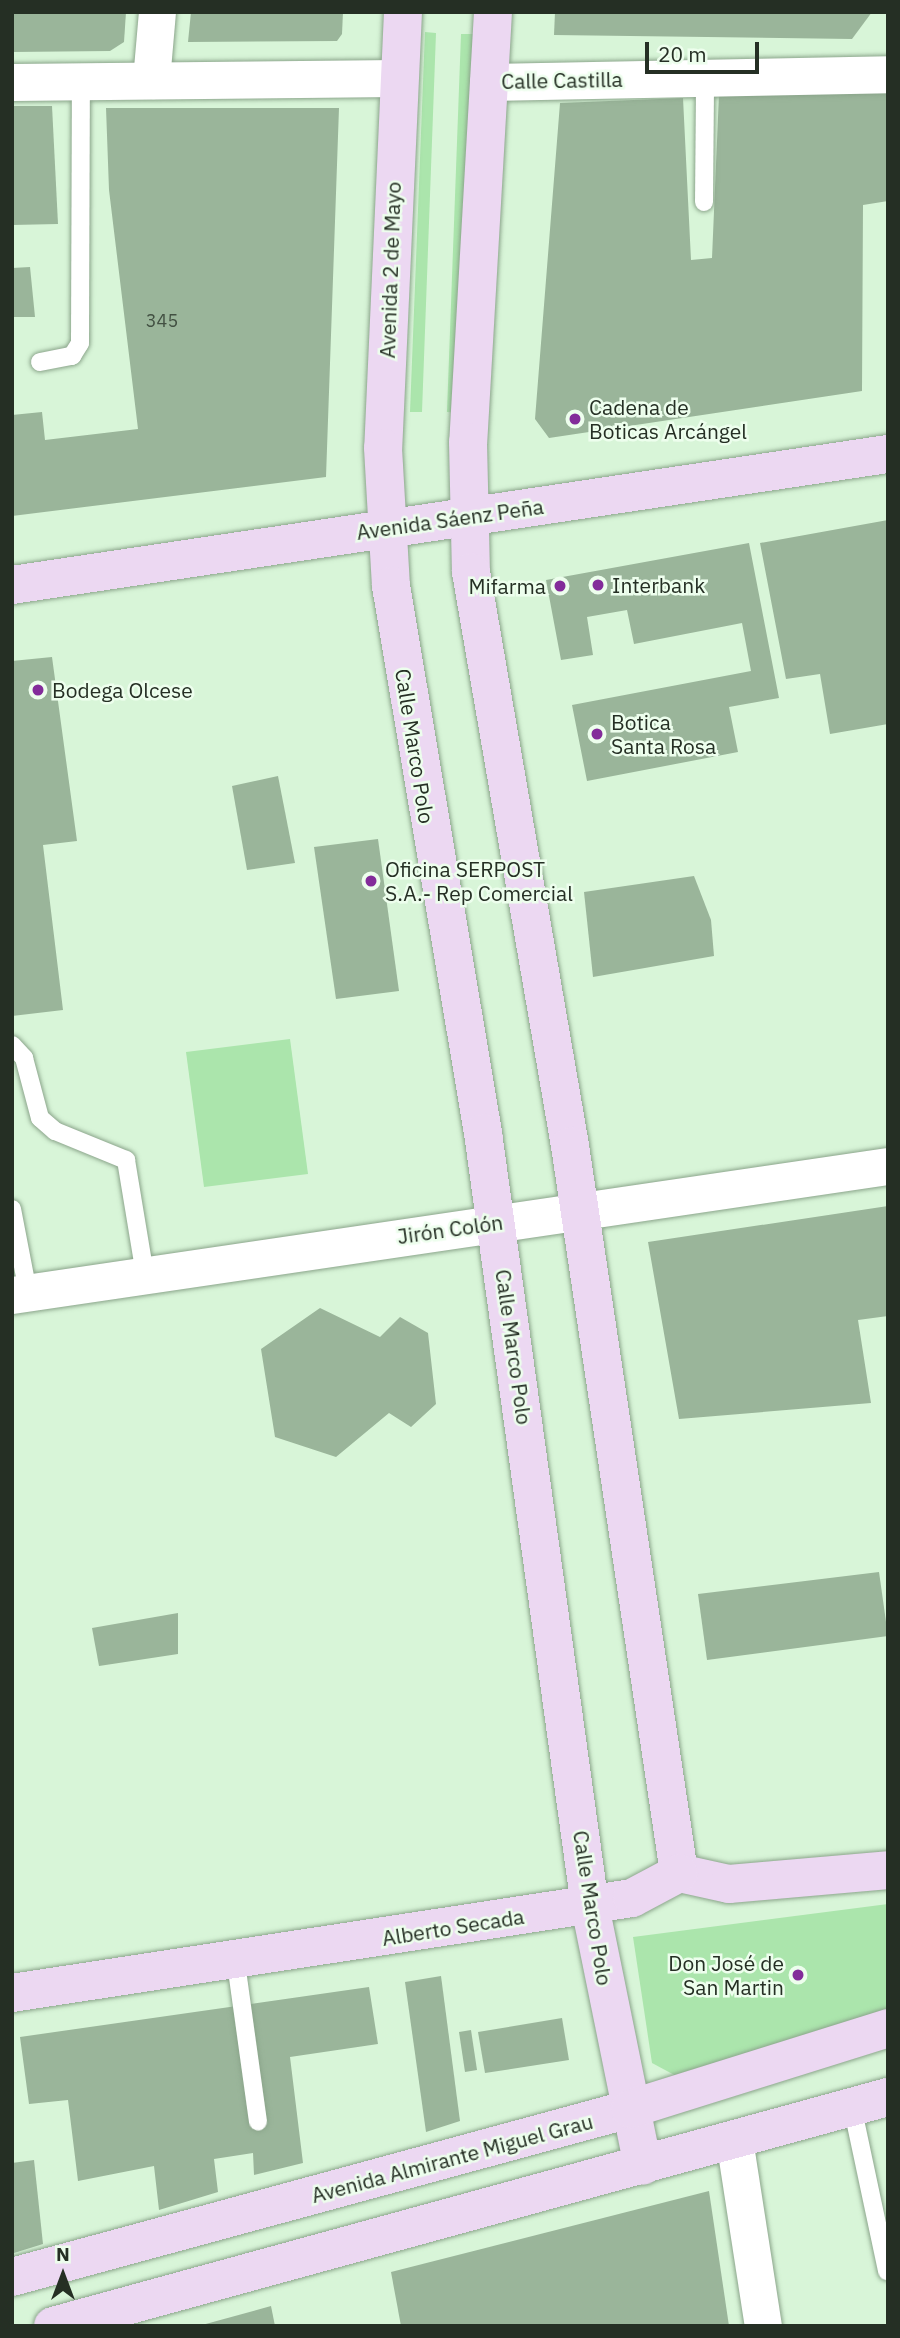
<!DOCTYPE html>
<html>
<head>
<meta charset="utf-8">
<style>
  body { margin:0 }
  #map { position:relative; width:900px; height:2338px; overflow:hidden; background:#d8f5d8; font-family:"IBM Plex Sans",sans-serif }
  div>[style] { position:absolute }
  .green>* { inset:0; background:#abe5ac }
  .building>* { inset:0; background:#9ab59a }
  .roads { filter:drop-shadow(0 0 2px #8ba58b) drop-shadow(0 0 2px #8ba58b) }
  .lane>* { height:18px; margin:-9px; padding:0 9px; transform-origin:9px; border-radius:9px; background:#fff }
  .street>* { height:37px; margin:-18.5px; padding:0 18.5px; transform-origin:18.5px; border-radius:18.5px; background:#fff }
  .secondary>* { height:38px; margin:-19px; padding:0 19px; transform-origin:19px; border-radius:19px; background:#ecd8f2 }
  .dots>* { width:19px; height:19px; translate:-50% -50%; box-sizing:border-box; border:4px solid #edfeed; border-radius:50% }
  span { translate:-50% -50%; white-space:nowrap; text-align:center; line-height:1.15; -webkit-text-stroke:5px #edfeed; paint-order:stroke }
  .number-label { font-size:18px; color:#425042 }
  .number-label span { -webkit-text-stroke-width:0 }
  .street-label { font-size:21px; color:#252f24 }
  .poi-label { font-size:21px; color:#252f24 }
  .left { translate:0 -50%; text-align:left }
  .right { translate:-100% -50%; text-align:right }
  .frame { position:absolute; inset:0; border:14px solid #252f24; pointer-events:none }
  .north { position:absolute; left:28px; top:2240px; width:70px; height:70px; -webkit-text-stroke:5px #edfeed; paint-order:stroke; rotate:0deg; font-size:19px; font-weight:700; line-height:28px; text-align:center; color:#252f24 }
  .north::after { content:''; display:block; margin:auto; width:24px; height:32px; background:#252f24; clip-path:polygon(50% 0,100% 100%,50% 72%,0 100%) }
  .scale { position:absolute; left:645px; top:42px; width:114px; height:32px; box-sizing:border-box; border:4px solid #252f24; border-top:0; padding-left:9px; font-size:21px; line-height:24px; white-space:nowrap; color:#252f24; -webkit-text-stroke:5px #edfeed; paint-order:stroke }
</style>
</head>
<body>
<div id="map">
  <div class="green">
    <i style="clip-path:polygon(425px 32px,436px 33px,422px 412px,410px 412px)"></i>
    <i style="clip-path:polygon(461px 34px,473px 34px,459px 413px,447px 412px)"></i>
    <i style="clip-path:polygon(290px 1039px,308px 1174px,204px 1187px,186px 1052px)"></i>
    <i style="clip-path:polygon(888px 1904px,888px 2009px,680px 2078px,652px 2063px,633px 1937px)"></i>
  </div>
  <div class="building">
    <i style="clip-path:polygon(12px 12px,126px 12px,124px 42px,110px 51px,12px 52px)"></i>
    <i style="clip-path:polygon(191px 12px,343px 12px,342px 34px,337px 41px,188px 42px)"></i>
    <i style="clip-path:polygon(555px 12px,872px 12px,852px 39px,554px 35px)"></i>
    <i style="clip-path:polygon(888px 85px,888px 201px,863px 205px,862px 391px,549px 438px,535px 419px,560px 103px,683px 98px,691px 260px,712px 258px,719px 94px)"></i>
    <i style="clip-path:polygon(12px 106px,52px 106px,58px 224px,12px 225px)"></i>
    <i style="clip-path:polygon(106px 108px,339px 108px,326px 477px,12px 516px,12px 415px,42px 412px,45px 440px,138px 429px,109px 190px)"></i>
    <i style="clip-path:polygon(30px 267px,35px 317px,12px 317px,12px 268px)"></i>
    <i style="clip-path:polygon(888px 520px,888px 724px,830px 734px,820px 674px,786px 679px,760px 543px)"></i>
    <i style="clip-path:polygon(749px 543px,779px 698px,729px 707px,738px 752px,587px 781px,572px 705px,751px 671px,742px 623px,634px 644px,627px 610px,587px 617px,593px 655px,561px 660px,546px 580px)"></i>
    <i style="clip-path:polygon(52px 657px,77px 841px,43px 845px,63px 1010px,12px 1016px,12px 661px)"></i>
    <i style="clip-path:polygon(278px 776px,295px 863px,247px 870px,232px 786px)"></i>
    <i style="clip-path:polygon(378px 839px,399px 991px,336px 999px,314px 847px)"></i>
    <i style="clip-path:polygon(694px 876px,711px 920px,714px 956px,593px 977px,584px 892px)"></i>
    <i style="clip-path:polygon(888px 1206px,888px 1316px,858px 1320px,871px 1403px,679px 1419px,648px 1242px)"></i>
    <i style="clip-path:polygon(320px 1308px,380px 1337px,400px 1317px,428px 1333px,436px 1404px,411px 1427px,389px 1413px,336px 1457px,275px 1437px,261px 1349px)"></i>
    <i style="clip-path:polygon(879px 1572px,888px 1636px,707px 1660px,698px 1594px)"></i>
    <i style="clip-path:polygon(178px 1613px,178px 1654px,99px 1666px,92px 1628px)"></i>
    <i style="clip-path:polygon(441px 1976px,460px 2121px,426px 2132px,405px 1982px)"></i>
    <i style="clip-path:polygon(369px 1987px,378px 2044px,290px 2057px,303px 2163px,254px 2175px,253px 2153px,214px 2159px,218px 2192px,159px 2210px,154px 2166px,78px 2181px,68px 2100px,29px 2104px,20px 2037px)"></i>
    <i style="clip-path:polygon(562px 2018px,569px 2060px,485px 2073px,478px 2032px)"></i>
    <i style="clip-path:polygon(471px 2030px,477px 2070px,465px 2072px,459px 2032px)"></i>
    <i style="clip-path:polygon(34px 2160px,43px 2244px,14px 2253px,12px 2163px)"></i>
    <i style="clip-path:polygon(709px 2191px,729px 2326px,401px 2326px,391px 2272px)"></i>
    <i style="clip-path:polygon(271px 2306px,275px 2326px,203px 2326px,202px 2325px)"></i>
  </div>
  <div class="roads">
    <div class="lane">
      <i style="left:704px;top:202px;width:125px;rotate:-89.5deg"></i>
      <i style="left:40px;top:362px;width:33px;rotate:-11deg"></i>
      <i style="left:72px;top:356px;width:15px;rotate:-58deg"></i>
      <i style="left:80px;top:343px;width:262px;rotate:-89.8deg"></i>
      <i style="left:12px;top:1045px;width:18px;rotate:47deg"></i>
      <i style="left:24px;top:1058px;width:62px;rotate:75.1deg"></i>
      <i style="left:40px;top:1118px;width:20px;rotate:41deg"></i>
      <i style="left:55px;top:1131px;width:77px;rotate:22.2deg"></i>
      <i style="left:126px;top:1160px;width:117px;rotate:80.6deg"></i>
      <i style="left:12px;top:1209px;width:85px;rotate:79.1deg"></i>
      <i style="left:236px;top:1963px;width:160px;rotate:82.1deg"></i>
      <i style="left:852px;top:2106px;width:169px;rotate:78deg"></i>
    </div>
    <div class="street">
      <i style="left:151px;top:80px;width:68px;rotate:-85deg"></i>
      <i style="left:12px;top:82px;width:385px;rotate:-0.6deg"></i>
      <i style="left:488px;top:82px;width:400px;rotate:-1.1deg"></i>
      <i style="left:12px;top:1295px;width:885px;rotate:-8.38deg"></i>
      <i style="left:734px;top:2139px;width:189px;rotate:81.2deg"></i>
    </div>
    <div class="secondary">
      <i style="left:403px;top:12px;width:436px;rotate:92.6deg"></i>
      <i style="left:383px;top:448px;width:138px;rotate:86.7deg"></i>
      <i style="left:391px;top:586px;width:555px;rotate:80.45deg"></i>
      <i style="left:483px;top:1133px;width:780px;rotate:82.12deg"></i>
      <i style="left:590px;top:1906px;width:265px;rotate:78.5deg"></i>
      <i style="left:493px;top:12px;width:431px;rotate:93.3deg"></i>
      <i style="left:468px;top:442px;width:130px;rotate:88.7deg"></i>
      <i style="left:471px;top:572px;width:582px;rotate:80.21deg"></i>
      <i style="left:570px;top:1146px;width:735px;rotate:81.47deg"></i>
      <i style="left:12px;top:585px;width:886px;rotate:-8.51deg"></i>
      <i style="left:679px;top:1873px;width:51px;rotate:12.4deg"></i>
      <i style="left:729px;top:1884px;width:160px;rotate:-5deg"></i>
      <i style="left:12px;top:1993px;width:627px;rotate:-8.71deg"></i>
      <i style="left:632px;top:1898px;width:53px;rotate:-28deg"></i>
      <i style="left:12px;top:2277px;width:640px;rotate:-15.21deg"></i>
      <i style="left:630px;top:2109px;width:270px;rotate:-17.4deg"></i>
      <i style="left:53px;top:2326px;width:866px;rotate:-15.34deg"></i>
    </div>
  </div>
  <div class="dots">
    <i style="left:575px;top:419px;background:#832c9a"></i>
    <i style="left:598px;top:585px;background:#832c9a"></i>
    <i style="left:560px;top:586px;background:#832c9a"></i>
    <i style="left:38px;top:690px;background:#832c9a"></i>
    <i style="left:597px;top:734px;background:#832c9a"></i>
    <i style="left:371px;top:881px;background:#832c9a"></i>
    <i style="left:798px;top:1975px;background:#832c9a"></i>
  </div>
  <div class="number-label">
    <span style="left:162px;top:321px">345</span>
  </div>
  <div class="street-label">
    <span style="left:562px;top:80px;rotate:-1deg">Calle Castilla</span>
    <span style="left:390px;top:270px;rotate:-88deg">Avenida 2 de Mayo</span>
    <span style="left:450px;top:519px;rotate:-8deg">Avenida Sáenz Peña</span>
    <span style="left:415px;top:746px;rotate:81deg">Calle Marco Polo</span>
    <span style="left:450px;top:1229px;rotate:-8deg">Jirón Colón</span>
    <span style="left:514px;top:1347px;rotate:82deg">Calle Marco Polo</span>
    <span style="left:593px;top:1908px;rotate:81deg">Calle Marco Polo</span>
    <span style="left:453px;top:1927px;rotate:-9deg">Alberto Secada</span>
    <span style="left:452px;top:2158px;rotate:-15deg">Avenida Almirante Miguel Grau</span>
  </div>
  <div class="poi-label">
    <span class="left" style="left:589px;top:419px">Cadena de<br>Boticas Arcángel</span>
    <span class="left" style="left:612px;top:585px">Interbank</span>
    <span class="right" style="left:546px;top:586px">Mifarma</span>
    <span class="left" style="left:52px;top:690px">Bodega Olcese</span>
    <span class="left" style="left:611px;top:734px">Botica<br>Santa Rosa</span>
    <span class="left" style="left:385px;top:881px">Oficina SERPOST<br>S.A.- Rep Comercial</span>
    <span class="right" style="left:784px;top:1975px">Don José de<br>San Martin</span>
  </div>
  <div class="frame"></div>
  <div class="north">N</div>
  <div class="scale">20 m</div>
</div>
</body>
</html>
